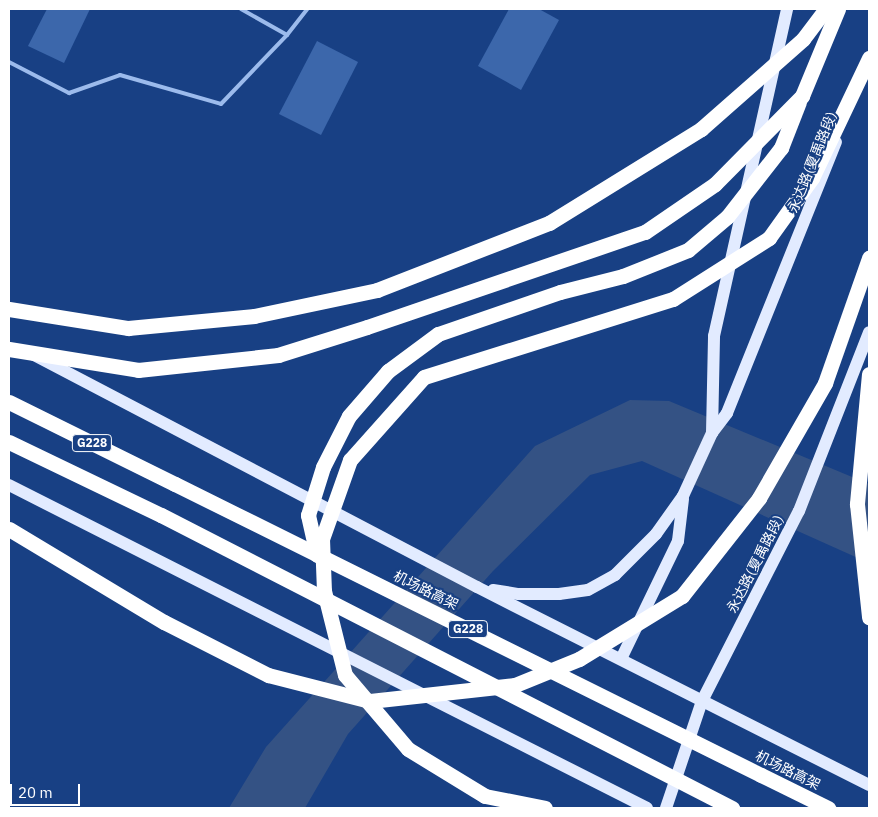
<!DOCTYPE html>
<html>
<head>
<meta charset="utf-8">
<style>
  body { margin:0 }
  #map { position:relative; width:878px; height:817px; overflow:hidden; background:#184084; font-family:"IBM Plex Sans","Noto Sans SC",sans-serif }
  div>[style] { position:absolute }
  .water>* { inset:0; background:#345284 }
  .building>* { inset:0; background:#3c67ab }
  .lane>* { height:4px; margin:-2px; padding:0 2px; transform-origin:2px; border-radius:2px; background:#9cbbec }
  .primary>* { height:12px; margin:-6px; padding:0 6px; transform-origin:6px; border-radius:6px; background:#e2ebff }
  .highway>* { height:15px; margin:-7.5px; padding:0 7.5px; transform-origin:7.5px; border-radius:7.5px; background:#fff }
  .highway-bridge>* { height:15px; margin:-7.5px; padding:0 7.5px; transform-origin:7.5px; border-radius:7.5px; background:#fff }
  span { translate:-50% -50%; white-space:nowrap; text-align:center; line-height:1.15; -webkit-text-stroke:4px #184084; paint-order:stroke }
  .shield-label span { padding:1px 4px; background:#184084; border:1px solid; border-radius:4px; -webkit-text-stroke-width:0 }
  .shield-label { font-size:12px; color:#fff; font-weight:700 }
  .street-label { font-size:14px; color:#fff }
  .frame { position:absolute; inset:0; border:10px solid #fff; pointer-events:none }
  .scale { position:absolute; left:10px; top:784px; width:70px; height:22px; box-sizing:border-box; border:2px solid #fff; border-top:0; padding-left:6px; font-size:15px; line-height:18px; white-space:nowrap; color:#fff; -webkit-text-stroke:4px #184084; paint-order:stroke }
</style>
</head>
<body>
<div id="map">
  <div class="water">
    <i style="clip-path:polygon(630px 400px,669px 401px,869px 484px,869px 563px,642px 461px,590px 475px,493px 571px,348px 734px,305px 808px,229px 808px,266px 747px,535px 446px)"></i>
  </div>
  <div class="building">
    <i style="clip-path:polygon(47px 9px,90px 9px,64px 63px,28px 46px)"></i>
    <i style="clip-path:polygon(509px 9px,539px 9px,559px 20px,521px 90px,478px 66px)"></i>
    <i style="clip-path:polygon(317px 41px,358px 62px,321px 135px,279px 114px)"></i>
  </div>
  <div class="lane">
    <i style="left:241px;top:9px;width:53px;rotate:29.5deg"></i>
    <i style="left:287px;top:35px;width:33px;rotate:-52deg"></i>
    <i style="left:9px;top:62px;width:68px;rotate:27.3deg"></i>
    <i style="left:69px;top:93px;width:54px;rotate:-19.4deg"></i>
    <i style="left:120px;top:75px;width:105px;rotate:16deg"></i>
    <i style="left:221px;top:104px;width:95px;rotate:-46.3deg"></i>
  </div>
  <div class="primary">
    <i style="left:34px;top:355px;width:500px;rotate:27.64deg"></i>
    <i style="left:477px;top:587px;width:439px;rotate:26.8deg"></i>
    <i style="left:712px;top:433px;width:97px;rotate:-88.8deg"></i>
    <i style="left:714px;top:336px;width:335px;rotate:-77.4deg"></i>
    <i style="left:9px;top:485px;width:715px;rotate:26.85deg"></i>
    <i style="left:493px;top:590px;width:26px;rotate:9deg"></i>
    <i style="left:519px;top:594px;width:40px"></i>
    <i style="left:559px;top:594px;width:29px;rotate:-8deg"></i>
    <i style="left:588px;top:590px;width:31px;rotate:-29deg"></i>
    <i style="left:615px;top:575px;width:58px;rotate:-45deg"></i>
    <i style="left:656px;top:534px;width:47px;rotate:-54.6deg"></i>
    <i style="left:683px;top:496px;width:69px;rotate:-65.3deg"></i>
    <i style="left:712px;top:433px;width:25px;rotate:-53deg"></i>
    <i style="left:727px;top:413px;width:292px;rotate:-68.1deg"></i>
    <i style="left:621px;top:659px;width:131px;rotate:-64.2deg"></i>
    <i style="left:678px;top:541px;width:42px;rotate:-83.2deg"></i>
    <i style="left:666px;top:808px;width:113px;rotate:-71.4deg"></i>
    <i style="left:702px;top:701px;width:213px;rotate:-63deg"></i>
    <i style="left:799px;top:511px;width:192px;rotate:-68.6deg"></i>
  </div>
  <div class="highway">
    <i style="left:802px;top:96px;width:94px;rotate:-67.5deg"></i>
    <i style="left:9px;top:309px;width:121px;rotate:9.1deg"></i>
    <i style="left:128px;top:328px;width:127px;rotate:-5.4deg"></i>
    <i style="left:254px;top:316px;width:126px;rotate:-11.9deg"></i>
    <i style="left:377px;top:290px;width:185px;rotate:-21.3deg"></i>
    <i style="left:869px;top:374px;width:131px;rotate:95.3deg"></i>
    <i style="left:857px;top:504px;width:114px;rotate:83.9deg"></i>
    <i style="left:9px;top:402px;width:185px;rotate:26.3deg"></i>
    <i style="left:9px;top:442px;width:169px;rotate:25.7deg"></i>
    <i style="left:9px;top:529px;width:181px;rotate:31deg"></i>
    <i style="left:761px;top:775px;width:75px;rotate:26.2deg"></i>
    <i style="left:485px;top:796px;width:61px;rotate:11.3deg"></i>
  </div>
  <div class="highway-bridge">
    <i style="left:549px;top:223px;width:179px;rotate:-31.7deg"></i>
    <i style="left:701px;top:129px;width:136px;rotate:-41.4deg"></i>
    <i style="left:803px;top:39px;width:38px;rotate:-53deg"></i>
    <i style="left:9px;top:349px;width:131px;rotate:9.2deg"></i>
    <i style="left:138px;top:370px;width:141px;rotate:-6.1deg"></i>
    <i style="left:278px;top:355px;width:93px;rotate:-17.5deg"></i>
    <i style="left:367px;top:327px;width:294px;rotate:-18.9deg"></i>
    <i style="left:645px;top:232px;width:85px;rotate:-34.4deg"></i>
    <i style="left:715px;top:184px;width:124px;rotate:-45.3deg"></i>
    <i style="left:175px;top:484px;width:654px;rotate:26.41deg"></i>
    <i style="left:161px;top:515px;width:642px;rotate:27.16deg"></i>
    <i style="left:317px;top:555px;width:41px;rotate:-102.7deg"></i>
    <i style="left:308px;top:515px;width:50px;rotate:-72.6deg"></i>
    <i style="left:323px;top:467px;width:57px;rotate:-63deg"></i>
    <i style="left:349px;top:416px;width:60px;rotate:-49.1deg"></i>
    <i style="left:388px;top:371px;width:62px;rotate:-36.5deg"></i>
    <i style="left:438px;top:334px;width:129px;rotate:-19deg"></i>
    <i style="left:560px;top:292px;width:65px;rotate:-14.3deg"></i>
    <i style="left:623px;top:276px;width:70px;rotate:-21.8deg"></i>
    <i style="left:688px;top:250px;width:51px;rotate:-40.2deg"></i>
    <i style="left:727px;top:217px;width:88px;rotate:-52deg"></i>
    <i style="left:781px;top:148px;width:49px;rotate:-68.6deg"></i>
    <i style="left:164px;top:622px;width:117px;rotate:27deg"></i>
    <i style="left:268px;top:675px;width:105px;rotate:14.3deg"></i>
    <i style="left:370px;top:701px;width:146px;rotate:-6.3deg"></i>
    <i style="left:515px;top:685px;width:69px;rotate:-22.1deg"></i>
    <i style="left:579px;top:659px;width:121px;rotate:-31.5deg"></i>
    <i style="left:682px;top:596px;width:125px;rotate:-51.8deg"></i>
    <i style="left:759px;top:498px;width:133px;rotate:-60.1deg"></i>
    <i style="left:825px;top:383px;width:133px;rotate:-70.6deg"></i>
    <i style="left:485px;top:796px;width:90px;rotate:-148.6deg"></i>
    <i style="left:408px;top:749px;width:97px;rotate:-130.4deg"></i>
    <i style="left:345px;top:675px;width:87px;rotate:-104deg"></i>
    <i style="left:324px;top:591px;width:52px;rotate:-92.2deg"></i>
    <i style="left:322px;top:539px;width:84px;rotate:-70.5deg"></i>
    <i style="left:350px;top:460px;width:111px;rotate:-48.3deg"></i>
    <i style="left:424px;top:377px;width:261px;rotate:-17.4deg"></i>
    <i style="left:673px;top:299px;width:114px;rotate:-32.4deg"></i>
    <i style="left:769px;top:238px;width:74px;rotate:-54.4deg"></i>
    <i style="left:812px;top:178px;width:133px;rotate:-64.6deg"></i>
  </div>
  <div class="shield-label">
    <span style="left:92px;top:443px">G228</span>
    <span style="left:468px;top:629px">G228</span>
  </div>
  <div class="street-label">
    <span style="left:812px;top:162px;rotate:-68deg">永达路(夏禹路段)</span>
    <span style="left:755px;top:564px;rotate:-63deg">永达路(夏禹路段)</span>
    <span style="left:426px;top:590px;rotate:26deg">机场路高架</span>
    <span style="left:788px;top:770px;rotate:26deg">机场路高架</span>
  </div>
  <div class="frame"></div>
  <div class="scale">20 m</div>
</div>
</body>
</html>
